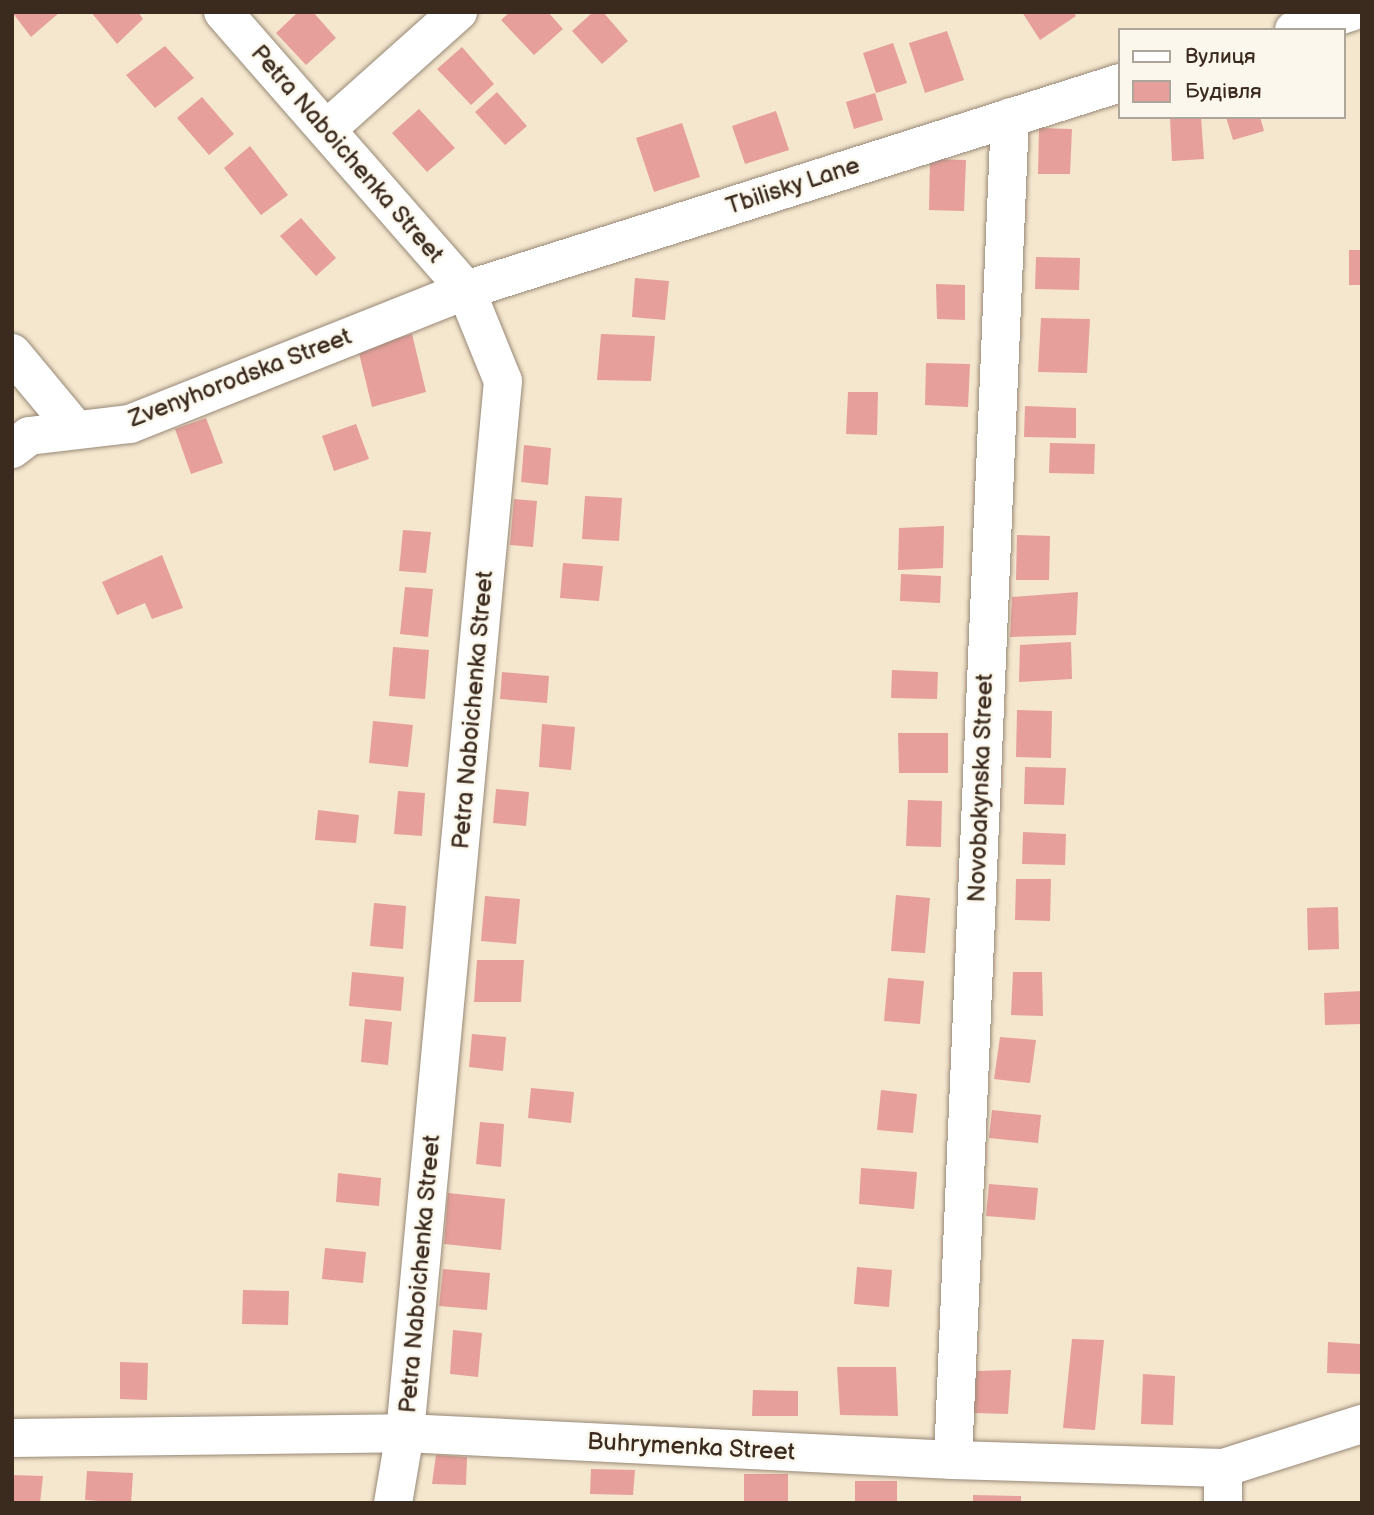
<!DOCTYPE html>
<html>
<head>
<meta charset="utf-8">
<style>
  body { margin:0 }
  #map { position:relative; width:1374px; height:1515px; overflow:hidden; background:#f4e7ce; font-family:"Balsamiq Sans",sans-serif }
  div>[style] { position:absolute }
  .building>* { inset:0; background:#e69f9b }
  .roads { filter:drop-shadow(0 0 2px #988876) drop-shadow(0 0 2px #988876) }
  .minor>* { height:38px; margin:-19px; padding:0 19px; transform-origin:19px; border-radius:19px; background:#fff }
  span { translate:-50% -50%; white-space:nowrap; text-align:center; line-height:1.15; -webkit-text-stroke:5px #fbf7ec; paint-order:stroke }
  .street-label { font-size:24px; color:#3b2a1e }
  .frame { position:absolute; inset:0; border:14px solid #3b2a1e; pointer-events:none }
  .legend { position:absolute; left:1118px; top:28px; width:228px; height:91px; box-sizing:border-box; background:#fbf7ec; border:2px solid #aea59a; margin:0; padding:9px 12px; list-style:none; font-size:21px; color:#3b2a1e }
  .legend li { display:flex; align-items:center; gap:14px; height:35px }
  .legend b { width:35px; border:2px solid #aea59a }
</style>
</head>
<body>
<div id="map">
  <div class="building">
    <i style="clip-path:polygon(12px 12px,60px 12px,31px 37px)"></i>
    <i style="clip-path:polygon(91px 12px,138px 12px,143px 19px,117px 44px)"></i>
    <i style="clip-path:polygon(298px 12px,313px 12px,336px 38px,306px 65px,276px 33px)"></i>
    <i style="clip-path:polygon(510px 12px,548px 12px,563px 29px,534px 55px,501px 20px)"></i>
    <i style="clip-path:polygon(593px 12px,603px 12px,628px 41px,602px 64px,572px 31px)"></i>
    <i style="clip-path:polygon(1022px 12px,1073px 12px,1076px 16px,1040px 40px)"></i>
    <i style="clip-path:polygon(947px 31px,964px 80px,925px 93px,909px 43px)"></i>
    <i style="clip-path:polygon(893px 43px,907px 83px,876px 93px,863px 53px)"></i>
    <i style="clip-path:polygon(165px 46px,194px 78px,155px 108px,126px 75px)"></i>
    <i style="clip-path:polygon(462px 47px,494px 84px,471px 105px,437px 69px)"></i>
    <i style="clip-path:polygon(497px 92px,527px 126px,505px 145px,475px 112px)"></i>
    <i style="clip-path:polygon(875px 93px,883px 120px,854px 129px,846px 102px)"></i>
    <i style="clip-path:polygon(202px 97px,234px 134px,209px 155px,177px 118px)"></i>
    <i style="clip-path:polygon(419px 109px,455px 148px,427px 172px,392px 133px)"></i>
    <i style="clip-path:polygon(776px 111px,789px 150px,745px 164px,732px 126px)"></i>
    <i style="clip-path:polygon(1170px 117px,1201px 117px,1204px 159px,1172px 161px)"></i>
    <i style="clip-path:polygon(1226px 117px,1260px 117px,1264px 131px,1233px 140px)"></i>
    <i style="clip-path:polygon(682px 123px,700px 177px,654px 192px,636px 138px)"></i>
    <i style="clip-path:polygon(1039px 128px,1072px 129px,1070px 174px,1038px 174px)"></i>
    <i style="clip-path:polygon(250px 146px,288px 195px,261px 215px,224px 168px)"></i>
    <i style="clip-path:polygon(930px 159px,966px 160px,964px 211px,929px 210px)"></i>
    <i style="clip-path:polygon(301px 218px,336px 258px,316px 276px,280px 236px)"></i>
    <i style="clip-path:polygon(1349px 250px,1362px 250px,1362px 285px,1349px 285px)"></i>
    <i style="clip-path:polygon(1036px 257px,1080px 258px,1079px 290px,1035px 289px)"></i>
    <i style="clip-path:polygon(635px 278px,669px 281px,665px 320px,632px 317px)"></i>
    <i style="clip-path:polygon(936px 284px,965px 285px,965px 320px,937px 319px)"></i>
    <i style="clip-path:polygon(1041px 318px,1090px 319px,1087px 373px,1038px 372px)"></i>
    <i style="clip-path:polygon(412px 334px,426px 392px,372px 407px,358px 349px)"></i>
    <i style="clip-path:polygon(601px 334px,655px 336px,651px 381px,597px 380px)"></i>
    <i style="clip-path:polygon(926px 363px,970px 364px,968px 407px,925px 405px)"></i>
    <i style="clip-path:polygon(848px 392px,878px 392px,877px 435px,846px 434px)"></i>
    <i style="clip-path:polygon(1025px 406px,1076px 408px,1076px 438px,1024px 437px)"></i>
    <i style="clip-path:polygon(206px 418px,223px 463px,191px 474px,175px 429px)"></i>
    <i style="clip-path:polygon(356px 424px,369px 459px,334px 471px,322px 436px)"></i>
    <i style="clip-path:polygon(1050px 443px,1095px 444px,1094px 474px,1049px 473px)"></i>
    <i style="clip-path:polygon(524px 445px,551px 448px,548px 485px,521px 482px)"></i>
    <i style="clip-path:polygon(585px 496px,622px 498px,619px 541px,582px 539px)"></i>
    <i style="clip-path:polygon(514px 499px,537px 501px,533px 547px,510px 545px)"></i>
    <i style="clip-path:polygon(944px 526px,943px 568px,898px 570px,899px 528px)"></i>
    <i style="clip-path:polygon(403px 530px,431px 532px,426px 573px,399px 571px)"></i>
    <i style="clip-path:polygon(1017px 535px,1050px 536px,1049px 580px,1016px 580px)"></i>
    <i style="clip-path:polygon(162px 555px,183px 608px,152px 619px,145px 603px,117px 615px,102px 582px)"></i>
    <i style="clip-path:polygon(563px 563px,603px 566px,599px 601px,560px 598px)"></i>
    <i style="clip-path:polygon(901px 574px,941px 576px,940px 603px,900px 601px)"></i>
    <i style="clip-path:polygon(405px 587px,433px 589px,428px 637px,400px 634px)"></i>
    <i style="clip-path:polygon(1078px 592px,1076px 635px,1010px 637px,1012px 597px)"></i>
    <i style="clip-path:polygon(1071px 642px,1072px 679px,1019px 682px,1020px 645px)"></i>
    <i style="clip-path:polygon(393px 647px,429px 650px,425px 699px,389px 696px)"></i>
    <i style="clip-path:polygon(892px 670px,938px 672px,937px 699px,891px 698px)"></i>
    <i style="clip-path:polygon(502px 672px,549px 676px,547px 703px,500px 699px)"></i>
    <i style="clip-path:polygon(1017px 710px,1052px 711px,1051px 758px,1016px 757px)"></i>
    <i style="clip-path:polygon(373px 721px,413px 725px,408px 767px,369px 763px)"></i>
    <i style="clip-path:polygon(542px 724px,575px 727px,571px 770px,539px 767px)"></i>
    <i style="clip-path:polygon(898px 733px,948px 733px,948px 773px,899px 773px)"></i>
    <i style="clip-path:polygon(1025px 767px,1066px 768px,1064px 805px,1024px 804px)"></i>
    <i style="clip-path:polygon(496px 789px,529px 792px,526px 826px,493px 823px)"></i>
    <i style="clip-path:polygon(398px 791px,425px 793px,422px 836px,394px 834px)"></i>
    <i style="clip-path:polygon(908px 800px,942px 801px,941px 847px,906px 846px)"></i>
    <i style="clip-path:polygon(318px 810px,359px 815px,356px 843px,315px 840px)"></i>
    <i style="clip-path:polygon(1023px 832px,1066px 834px,1065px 865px,1022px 864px)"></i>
    <i style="clip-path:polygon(1016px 879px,1051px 879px,1050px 921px,1015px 920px)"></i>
    <i style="clip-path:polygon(896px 895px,930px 898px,925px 953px,891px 951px)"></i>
    <i style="clip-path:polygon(485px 896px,520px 899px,516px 944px,481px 941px)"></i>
    <i style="clip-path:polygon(374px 903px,406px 906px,403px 949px,370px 946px)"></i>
    <i style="clip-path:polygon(1338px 907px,1339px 949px,1308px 950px,1307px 908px)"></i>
    <i style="clip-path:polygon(477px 960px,524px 960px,521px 1002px,474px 1002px)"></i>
    <i style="clip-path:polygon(352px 972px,404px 977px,401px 1011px,349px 1006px)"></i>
    <i style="clip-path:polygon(1013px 972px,1042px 972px,1043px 1016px,1011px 1015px)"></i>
    <i style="clip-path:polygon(888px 978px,924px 981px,920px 1024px,884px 1021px)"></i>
    <i style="clip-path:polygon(1362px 991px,1362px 1024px,1325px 1025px,1324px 993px)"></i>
    <i style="clip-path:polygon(365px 1019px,392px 1022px,388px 1065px,361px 1062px)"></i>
    <i style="clip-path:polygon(472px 1034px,506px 1037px,503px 1071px,469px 1067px)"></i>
    <i style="clip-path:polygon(1000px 1037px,1036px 1040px,1030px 1083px,994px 1079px)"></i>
    <i style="clip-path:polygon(531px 1088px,574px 1092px,571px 1123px,528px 1118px)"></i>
    <i style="clip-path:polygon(881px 1090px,917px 1094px,913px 1133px,877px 1130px)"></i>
    <i style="clip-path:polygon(992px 1110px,1041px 1115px,1038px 1143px,989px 1138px)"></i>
    <i style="clip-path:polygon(480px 1122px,504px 1124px,501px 1167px,476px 1164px)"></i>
    <i style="clip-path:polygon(861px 1168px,917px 1172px,914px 1209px,859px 1204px)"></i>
    <i style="clip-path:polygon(338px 1173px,381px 1178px,379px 1206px,336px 1202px)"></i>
    <i style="clip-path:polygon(989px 1184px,1038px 1188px,1035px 1220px,986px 1216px)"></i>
    <i style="clip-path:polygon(448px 1193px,505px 1199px,501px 1250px,444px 1244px)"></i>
    <i style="clip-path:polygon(325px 1248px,366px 1252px,363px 1283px,322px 1279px)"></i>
    <i style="clip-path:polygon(857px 1267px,892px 1270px,889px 1307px,854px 1304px)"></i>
    <i style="clip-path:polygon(443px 1269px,490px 1273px,487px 1310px,439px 1306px)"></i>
    <i style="clip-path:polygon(243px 1290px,289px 1291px,288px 1325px,242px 1324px)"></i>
    <i style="clip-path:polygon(453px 1330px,482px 1333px,478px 1377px,450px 1374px)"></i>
    <i style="clip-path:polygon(1072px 1339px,1104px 1340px,1095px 1430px,1063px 1428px)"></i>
    <i style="clip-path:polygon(1328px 1342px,1362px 1344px,1362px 1374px,1327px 1373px)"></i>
    <i style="clip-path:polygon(120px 1362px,148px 1363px,147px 1400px,120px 1399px)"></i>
    <i style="clip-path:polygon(837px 1367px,896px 1367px,898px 1416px,840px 1415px)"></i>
    <i style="clip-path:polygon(1011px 1370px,1008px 1414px,974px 1413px,976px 1371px)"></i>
    <i style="clip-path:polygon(1143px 1374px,1175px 1376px,1173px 1425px,1141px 1424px)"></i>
    <i style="clip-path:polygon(753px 1390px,798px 1391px,798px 1416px,752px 1416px)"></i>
    <i style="clip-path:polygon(436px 1455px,467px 1457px,466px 1485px,432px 1484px)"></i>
    <i style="clip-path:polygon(591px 1469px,635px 1470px,633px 1495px,590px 1494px)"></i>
    <i style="clip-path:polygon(87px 1471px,133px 1473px,131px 1503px,85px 1500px)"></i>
    <i style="clip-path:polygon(744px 1474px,788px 1474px,788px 1503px,744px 1503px)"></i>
    <i style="clip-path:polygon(12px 1475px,43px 1476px,40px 1503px,12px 1503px)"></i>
    <i style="clip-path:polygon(855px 1481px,897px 1481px,897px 1503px,855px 1503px)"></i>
    <i style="clip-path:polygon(973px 1495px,1021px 1496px,1021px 1503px,973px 1503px)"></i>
  </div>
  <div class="roads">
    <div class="minor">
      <i style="left:223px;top:12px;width:369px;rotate:48.8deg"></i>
      <i style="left:466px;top:290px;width:98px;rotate:67.9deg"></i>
      <i style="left:503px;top:381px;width:1057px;rotate:95.32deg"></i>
      <i style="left:405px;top:1433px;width:71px;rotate:99.7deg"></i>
      <i style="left:1294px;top:30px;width:60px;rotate:-17.5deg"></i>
      <i style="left:327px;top:129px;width:176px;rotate:-41.8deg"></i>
      <i style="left:12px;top:353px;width:100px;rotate:50.3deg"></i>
      <i style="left:12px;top:449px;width:21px;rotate:-37deg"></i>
      <i style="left:29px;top:436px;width:102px;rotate:-6.8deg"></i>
      <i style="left:130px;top:424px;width:362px;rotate:-21.7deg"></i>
      <i style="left:466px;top:290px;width:686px;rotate:-17.56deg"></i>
      <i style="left:12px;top:1438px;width:393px;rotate:-0.7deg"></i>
      <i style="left:405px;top:1433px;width:549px;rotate:2.82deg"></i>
      <i style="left:953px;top:1460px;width:270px;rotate:1.7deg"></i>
      <i style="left:1223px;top:1468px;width:146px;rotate:-17.6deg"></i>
      <i style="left:953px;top:1460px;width:1344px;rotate:-87.57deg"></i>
      <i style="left:1223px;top:1503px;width:35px;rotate:-90deg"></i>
    </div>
  </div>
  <div class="street-label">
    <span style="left:347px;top:154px;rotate:49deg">Petra Naboichenka Street</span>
    <span style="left:793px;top:186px;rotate:-18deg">Tbilisky Lane</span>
    <span style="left:240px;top:378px;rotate:-21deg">Zvenyhorodska Street</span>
    <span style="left:473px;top:710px;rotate:-85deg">Petra Naboichenka Street</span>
    <span style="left:981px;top:788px;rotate:-88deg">Novobakynska Street</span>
    <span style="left:420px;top:1274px;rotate:-85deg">Petra Naboichenka Street</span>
    <span style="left:691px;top:1447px;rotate:3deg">Buhrymenka Street</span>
  </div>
  <div class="frame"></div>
  <ul class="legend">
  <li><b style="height:9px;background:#fff"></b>Вулиця</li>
  <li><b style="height:19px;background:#e69f9b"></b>Будівля</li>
  </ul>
</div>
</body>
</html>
